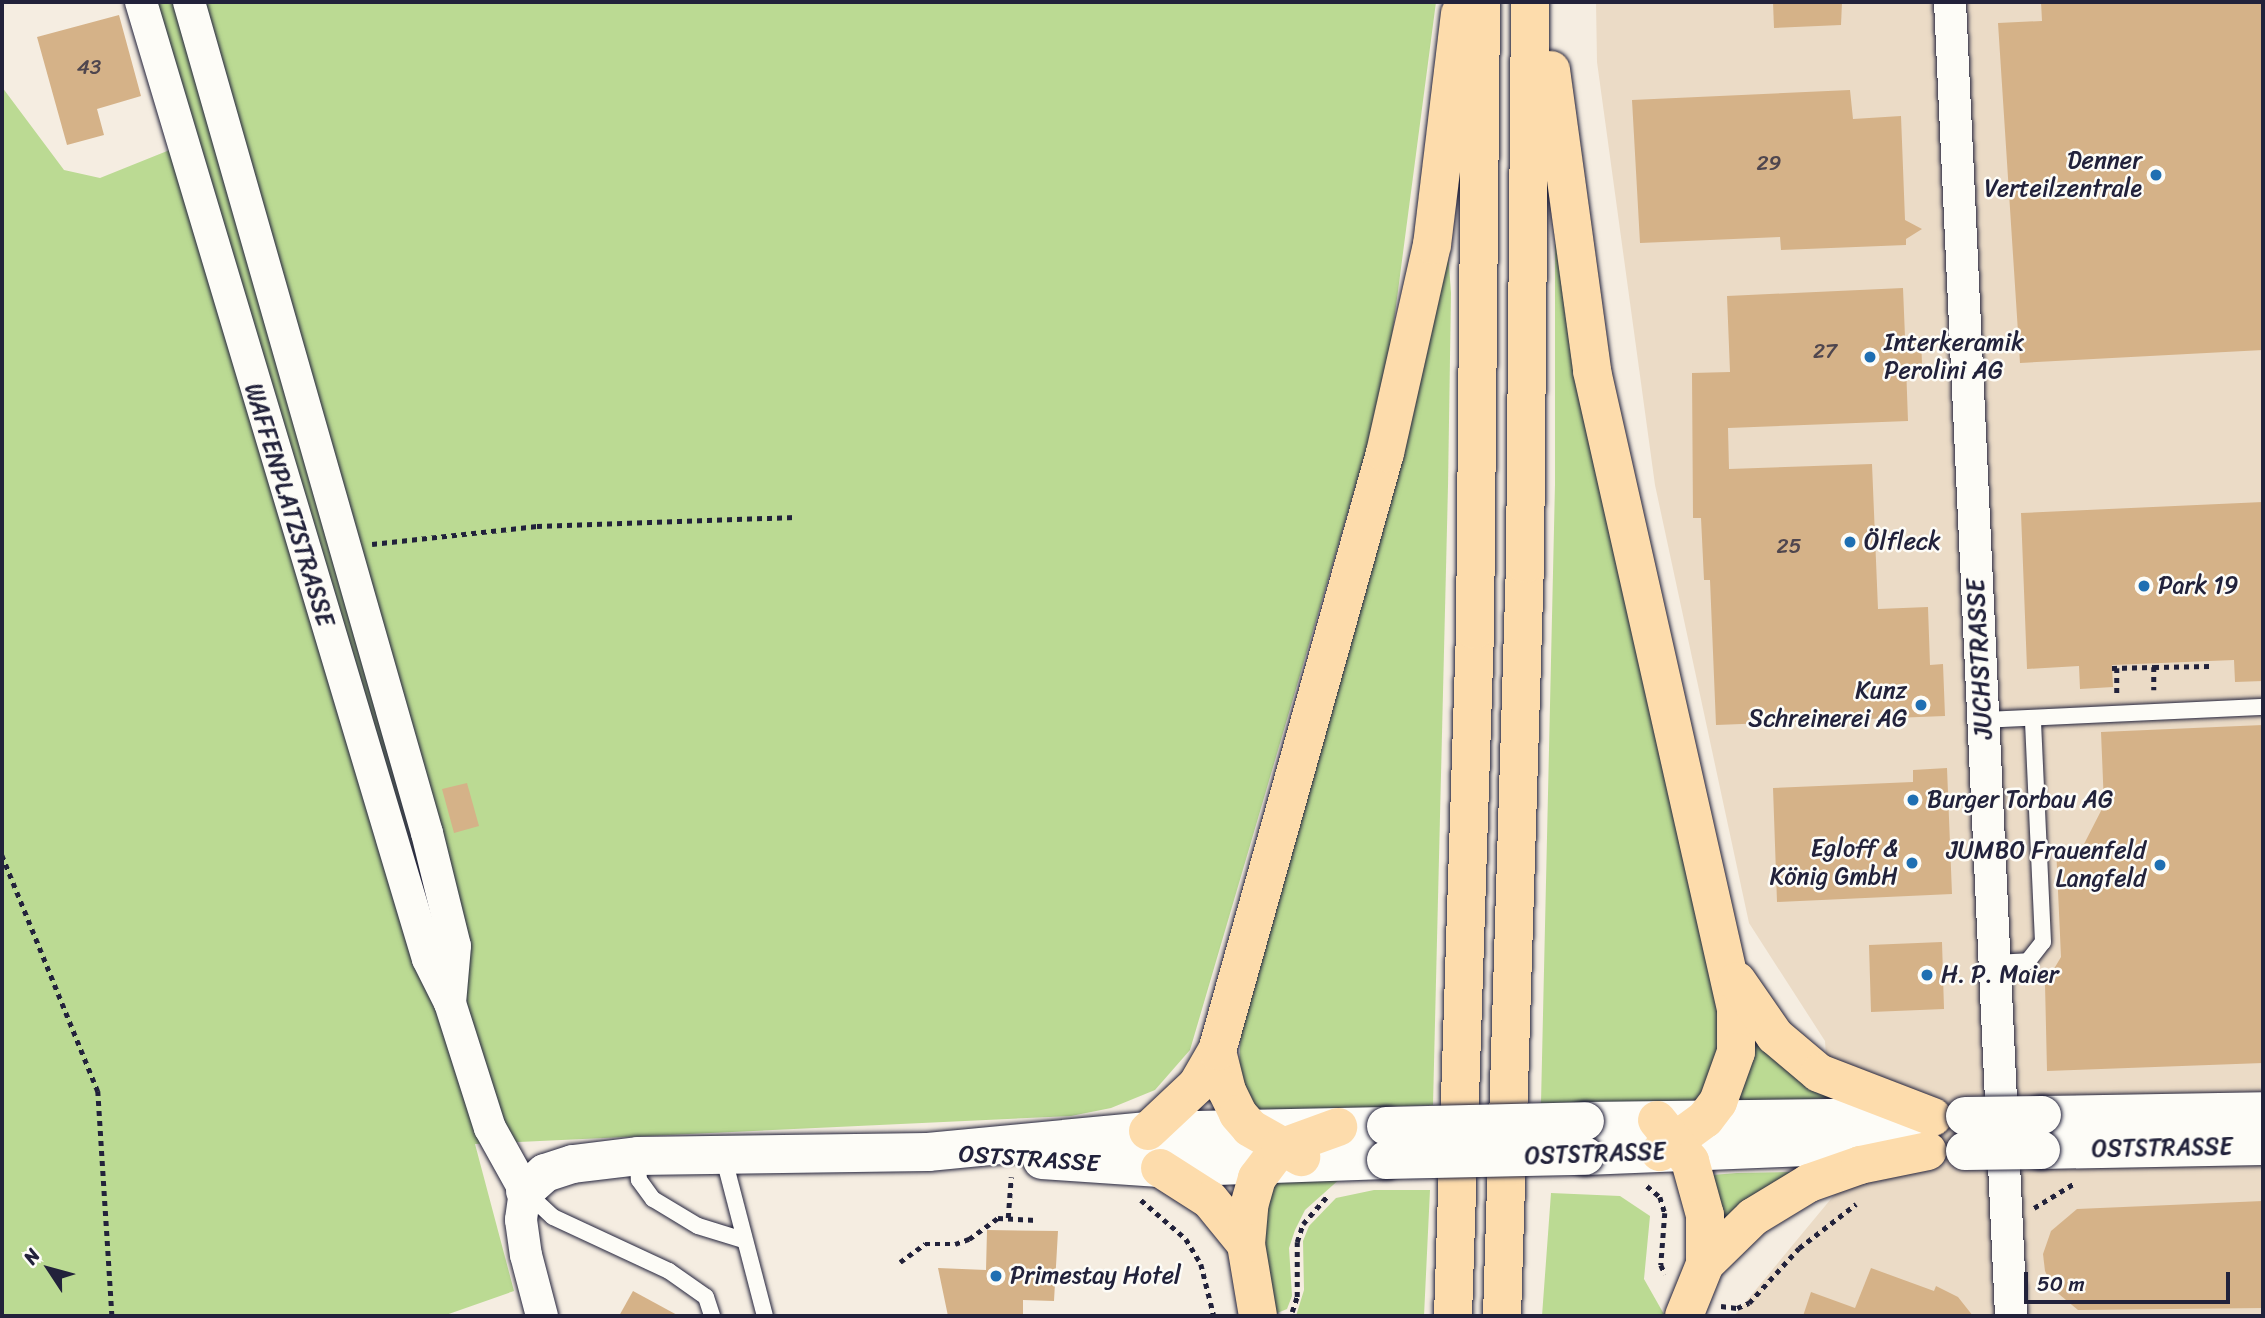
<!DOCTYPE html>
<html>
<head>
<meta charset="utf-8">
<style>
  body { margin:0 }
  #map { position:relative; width:2265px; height:1318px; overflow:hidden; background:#f5ede1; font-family:Sriracha,sans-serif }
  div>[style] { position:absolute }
  .built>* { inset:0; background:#ebdbc6 }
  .green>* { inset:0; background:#bbda93 }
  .building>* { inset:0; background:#d5b288 }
  .path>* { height:4.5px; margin-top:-2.25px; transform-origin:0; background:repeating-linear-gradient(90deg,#22223b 0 5px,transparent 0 10px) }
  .roads { filter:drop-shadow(0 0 2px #22223b) drop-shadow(0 0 2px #22223b) }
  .service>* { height:16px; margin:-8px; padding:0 8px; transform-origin:8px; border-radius:8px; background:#fdfcf7 }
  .minor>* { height:32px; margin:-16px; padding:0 16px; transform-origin:16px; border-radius:16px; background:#fdfcf7 }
  .secondary>* { height:38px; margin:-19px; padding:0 19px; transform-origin:19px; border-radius:19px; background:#fdfcf7 }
  .motorway>* { height:38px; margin:-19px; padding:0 19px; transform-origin:19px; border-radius:19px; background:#fddcac }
  .bridges { filter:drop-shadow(0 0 2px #22223b) drop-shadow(0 0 2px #22223b) }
  .secondary-bridge>* { height:38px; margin:-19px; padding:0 19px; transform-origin:19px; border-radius:19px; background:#fdfcf7 }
  .dots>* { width:19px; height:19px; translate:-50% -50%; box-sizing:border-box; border:4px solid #fdfcf7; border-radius:50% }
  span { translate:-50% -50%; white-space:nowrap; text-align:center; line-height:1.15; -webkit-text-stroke:5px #fdfcf7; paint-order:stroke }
  .number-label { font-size:21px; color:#4f464e }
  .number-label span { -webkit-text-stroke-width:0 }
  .poi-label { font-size:24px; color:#22223b }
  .right { translate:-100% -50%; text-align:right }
  .left { translate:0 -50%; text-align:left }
  .street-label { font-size:24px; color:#22223b }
  .frame { position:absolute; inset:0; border:4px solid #22223b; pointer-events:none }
  .north { position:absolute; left:14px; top:1234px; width:70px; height:70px; -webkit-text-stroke:5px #fdfcf7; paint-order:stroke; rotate:306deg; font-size:19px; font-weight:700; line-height:28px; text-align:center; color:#22223b }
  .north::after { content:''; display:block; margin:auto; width:24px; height:32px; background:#22223b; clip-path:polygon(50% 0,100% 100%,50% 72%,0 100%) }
  .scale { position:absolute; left:2024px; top:1272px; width:206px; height:32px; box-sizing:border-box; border:4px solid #22223b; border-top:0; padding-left:9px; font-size:21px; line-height:24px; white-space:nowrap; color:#22223b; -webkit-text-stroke:5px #fdfcf7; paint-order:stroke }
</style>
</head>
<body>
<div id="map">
  <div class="built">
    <i style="clip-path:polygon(1596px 2px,2263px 2px,2263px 1316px,1734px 1316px,1835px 1194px,1825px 1041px,1749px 923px,1655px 485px,1597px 62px)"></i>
  </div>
  <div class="green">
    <i style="clip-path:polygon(154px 2px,1436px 2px,1386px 382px,1190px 1050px,1155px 1090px,1111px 1108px,1071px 1116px,475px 1144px,514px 1291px,443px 1316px,2px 1316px,2px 87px,64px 170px,100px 178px,192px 141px)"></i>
    <i style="clip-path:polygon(1555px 236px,1723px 1040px,1699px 1101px,1541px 1103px,1555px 484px)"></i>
    <i style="clip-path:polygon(1448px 251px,1451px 293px,1448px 486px,1433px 1105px,1253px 1112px,1239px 1073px,1241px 1024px)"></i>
    <i style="clip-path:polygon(1750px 1034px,1830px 1097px,1828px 1098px,1737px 1103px)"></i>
    <i style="clip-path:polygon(1737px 1173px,1789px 1172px,1792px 1173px,1724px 1224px,1712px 1175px)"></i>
    <i style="clip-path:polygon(1342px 1177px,1305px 1210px,1295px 1230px,1289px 1248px,1292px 1296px,1287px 1309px,1270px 1316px,1259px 1237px,1271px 1182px)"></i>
    <i style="clip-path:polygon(1374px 1190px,1430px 1190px,1424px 1316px,1296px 1316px,1304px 1290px,1303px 1241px,1309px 1226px,1336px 1198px)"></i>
    <i style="clip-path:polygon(1551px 1193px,1620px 1196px,1650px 1216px,1644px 1279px,1665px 1316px,1542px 1316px)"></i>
  </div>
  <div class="building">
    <i style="clip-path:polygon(1773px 2px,1842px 2px,1841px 25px,1774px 28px)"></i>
    <i style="clip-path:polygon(2041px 2px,2263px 2px,2263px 350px,2020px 363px,1998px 23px,2042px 21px)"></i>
    <i style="clip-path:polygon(119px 15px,141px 96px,97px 109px,104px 135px,67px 145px,37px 37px)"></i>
    <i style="clip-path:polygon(1850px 90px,1853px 119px,1901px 116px,1905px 220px,1922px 229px,1906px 239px,1906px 245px,1781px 250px,1780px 237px,1640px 243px,1632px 100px)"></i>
    <i style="clip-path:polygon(1903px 288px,1905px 337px,1921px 337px,1922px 364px,1906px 365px,1908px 421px,1728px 428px,1729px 469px,1872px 464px,1878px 609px,1928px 607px,1930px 665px,1943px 664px,1945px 716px,1716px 725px,1710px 580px,1704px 580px,1701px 518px,1693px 518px,1692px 373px,1730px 372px,1727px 296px)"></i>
    <i style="clip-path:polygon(2263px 502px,2263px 681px,2235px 682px,2234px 660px,2112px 665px,2113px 687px,2080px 689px,2079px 666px,2027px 669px,2021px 513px)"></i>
    <i style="clip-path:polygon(2263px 725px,2263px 1063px,2047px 1071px,2045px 984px,2061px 957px,2056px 847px,2083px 846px,2104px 805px,2101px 732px)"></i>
    <i style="clip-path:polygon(1947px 768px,1952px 894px,1777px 902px,1773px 788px,1913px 782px,1913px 770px)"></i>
    <i style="clip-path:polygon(467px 783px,479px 826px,454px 833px,442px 789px)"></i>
    <i style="clip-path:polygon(1942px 942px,1944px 1009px,1871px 1012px,1869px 945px)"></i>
    <i style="clip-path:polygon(2263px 1201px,2263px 1308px,2078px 1310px,2054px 1290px,2045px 1271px,2043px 1254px,2051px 1231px,2077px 1209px)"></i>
    <i style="clip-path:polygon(987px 1230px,1058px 1231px,1054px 1301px,1023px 1300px,1023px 1316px,948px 1316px,938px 1268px,986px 1270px)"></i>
    <i style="clip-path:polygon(1871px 1268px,1934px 1291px,1936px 1286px,1958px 1297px,1973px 1316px,1803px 1316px,1811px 1292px,1855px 1308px)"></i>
    <i style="clip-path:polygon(633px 1291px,679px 1316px,619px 1316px)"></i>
  </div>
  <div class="path">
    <i style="left:372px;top:544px;width:166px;rotate:-6.2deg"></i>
    <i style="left:537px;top:526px;width:259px;rotate:-2deg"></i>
    <i style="left:2154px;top:667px;width:56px;rotate:-1deg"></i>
    <i style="left:2112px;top:668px;width:42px;rotate:-1.4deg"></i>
    <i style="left:2154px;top:667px;width:23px;rotate:90deg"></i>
    <i style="left:2117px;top:668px;width:27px;rotate:90deg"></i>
    <i style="left:2px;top:855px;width:255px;rotate:67.9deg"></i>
    <i style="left:98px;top:1091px;width:225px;rotate:86.4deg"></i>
    <i style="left:1647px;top:1186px;width:17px;rotate:40deg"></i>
    <i style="left:1660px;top:1197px;width:17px;rotate:73deg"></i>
    <i style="left:1665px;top:1213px;width:52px;rotate:94.4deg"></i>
    <i style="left:1661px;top:1265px;width:10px;rotate:66deg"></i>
    <i style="left:1141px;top:1200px;width:60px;rotate:40.9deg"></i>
    <i style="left:1186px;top:1239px;width:29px;rotate:59deg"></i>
    <i style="left:1201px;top:1264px;width:54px;rotate:76deg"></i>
    <i style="left:2034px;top:1208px;width:48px;rotate:-31.4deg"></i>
    <i style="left:1008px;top:1218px;width:41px;rotate:-85.8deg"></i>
    <i style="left:900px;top:1262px;width:31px;rotate:-36deg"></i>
    <i style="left:925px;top:1244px;width:30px"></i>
    <i style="left:955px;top:1244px;width:15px;rotate:-20deg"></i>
    <i style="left:969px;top:1239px;width:36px;rotate:-36deg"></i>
    <i style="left:998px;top:1218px;width:39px;rotate:3deg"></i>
    <i style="left:1721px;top:1306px;width:16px;rotate:7deg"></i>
    <i style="left:1737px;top:1308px;width:13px;rotate:-23deg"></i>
    <i style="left:1749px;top:1303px;width:74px;rotate:-47.7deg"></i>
    <i style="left:1799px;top:1248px;width:72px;rotate:-37.7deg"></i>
    <i style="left:1292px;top:1312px;width:16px;rotate:-72deg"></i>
    <i style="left:1297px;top:1297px;width:55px;rotate:-90deg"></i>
    <i style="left:1297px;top:1242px;width:19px;rotate:-72deg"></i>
    <i style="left:1303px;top:1224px;width:38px;rotate:-49deg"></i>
  </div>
  <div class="roads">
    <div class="service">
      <i style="left:1983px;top:720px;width:280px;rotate:-2.7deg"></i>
      <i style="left:1995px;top:963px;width:33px;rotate:-3deg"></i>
      <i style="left:2028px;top:961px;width:24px;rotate:-52deg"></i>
      <i style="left:2043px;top:942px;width:224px;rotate:-92.6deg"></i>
      <i style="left:723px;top:1155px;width:166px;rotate:75.4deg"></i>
      <i style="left:638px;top:1156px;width:24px;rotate:88deg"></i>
      <i style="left:639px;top:1180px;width:24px;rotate:54deg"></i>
      <i style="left:653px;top:1199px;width:52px;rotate:31deg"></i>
      <i style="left:698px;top:1226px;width:47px;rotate:17.3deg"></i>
      <i style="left:525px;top:1191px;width:38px;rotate:43deg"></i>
      <i style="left:553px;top:1217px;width:128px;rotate:25deg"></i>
      <i style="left:669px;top:1271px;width:45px;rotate:35.1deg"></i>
      <i style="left:706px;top:1297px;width:20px;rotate:72deg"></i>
    </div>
    <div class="minor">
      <i style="left:141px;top:2px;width:999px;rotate:73.31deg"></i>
      <i style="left:428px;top:959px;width:49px;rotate:63.4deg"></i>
      <i style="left:450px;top:1003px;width:131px;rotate:72.3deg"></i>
      <i style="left:490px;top:1128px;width:72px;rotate:60.9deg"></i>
      <i style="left:525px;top:1191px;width:29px;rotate:98deg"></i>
      <i style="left:521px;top:1220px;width:35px;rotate:82deg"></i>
      <i style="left:526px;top:1255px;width:63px;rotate:75.3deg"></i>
      <i style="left:189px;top:2px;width:864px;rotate:74.02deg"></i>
      <i style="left:427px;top:833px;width:116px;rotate:76.1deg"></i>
      <i style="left:455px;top:946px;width:57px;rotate:95deg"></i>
      <i style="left:1950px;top:2px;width:1315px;rotate:87.34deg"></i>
    </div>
    <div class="secondary">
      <i style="left:2042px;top:1115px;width:221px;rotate:-1deg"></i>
      <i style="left:1585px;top:1121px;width:346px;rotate:-0.7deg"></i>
      <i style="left:2041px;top:1150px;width:222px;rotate:-1deg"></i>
      <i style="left:1585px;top:1156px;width:277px;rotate:-2.3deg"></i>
      <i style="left:1862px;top:1145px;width:49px;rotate:5.8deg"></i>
      <i style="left:1042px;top:1160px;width:118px;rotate:3.9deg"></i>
      <i style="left:1160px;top:1168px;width:226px;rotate:-2deg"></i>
      <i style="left:525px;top:1191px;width:27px;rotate:-42deg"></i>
      <i style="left:545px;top:1173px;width:29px;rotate:-18deg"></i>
      <i style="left:573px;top:1164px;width:65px;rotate:-7deg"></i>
      <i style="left:638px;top:1156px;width:290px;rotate:-0.8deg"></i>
      <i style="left:928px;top:1152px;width:221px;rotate:-5.5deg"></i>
      <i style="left:1148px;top:1131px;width:238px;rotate:-1.2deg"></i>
    </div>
    <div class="motorway">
      <i style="left:1551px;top:70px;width:304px;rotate:82.2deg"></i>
      <i style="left:1592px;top:371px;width:654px;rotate:77.28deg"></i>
      <i style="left:1736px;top:1009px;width:43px;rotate:90deg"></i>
      <i style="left:1736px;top:1052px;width:53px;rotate:109.8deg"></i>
      <i style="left:1718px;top:1102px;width:21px;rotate:127deg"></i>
      <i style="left:1705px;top:1119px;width:56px;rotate:143.7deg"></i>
      <i style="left:1737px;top:981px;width:67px;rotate:55.4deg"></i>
      <i style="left:1775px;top:1036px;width:57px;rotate:40.1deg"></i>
      <i style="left:1819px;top:1073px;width:122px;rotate:21.1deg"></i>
      <i style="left:1217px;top:1051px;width:41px;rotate:76deg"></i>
      <i style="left:1227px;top:1091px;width:25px;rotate:64deg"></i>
      <i style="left:1238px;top:1114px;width:18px;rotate:49deg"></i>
      <i style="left:1250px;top:1128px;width:59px;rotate:29.6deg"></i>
      <i style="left:1657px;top:1120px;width:53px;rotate:51.2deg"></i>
      <i style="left:1690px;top:1161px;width:56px;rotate:74.5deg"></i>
      <i style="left:1705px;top:1215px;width:49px;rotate:90deg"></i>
      <i style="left:1705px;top:1264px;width:56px;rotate:112deg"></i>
      <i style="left:1148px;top:1131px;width:67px;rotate:-43.2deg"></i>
      <i style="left:1197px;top:1085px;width:39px;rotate:-60deg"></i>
      <i style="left:1217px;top:1051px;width:621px;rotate:-74.31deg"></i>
      <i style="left:1385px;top:453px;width:213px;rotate:-77.3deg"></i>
      <i style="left:1432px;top:245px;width:233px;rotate:-83.1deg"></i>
      <i style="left:1160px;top:1168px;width:59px;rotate:32.6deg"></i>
      <i style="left:1210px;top:1200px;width:57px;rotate:50.7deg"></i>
      <i style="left:1705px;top:1264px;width:67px;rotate:-44.4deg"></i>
      <i style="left:1753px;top:1217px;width:66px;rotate:-31.3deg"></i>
      <i style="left:1809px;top:1183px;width:54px;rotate:-19.4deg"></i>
      <i style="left:1860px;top:1165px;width:69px;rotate:-11.6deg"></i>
      <i style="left:1258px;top:1316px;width:73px;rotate:-99.5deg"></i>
      <i style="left:1246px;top:1244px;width:38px;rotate:-85deg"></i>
      <i style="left:1249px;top:1206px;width:29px;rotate:-74deg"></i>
      <i style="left:1257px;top:1178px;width:38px;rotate:-53deg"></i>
      <i style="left:1280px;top:1148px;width:62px;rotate:-19.9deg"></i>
      <i style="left:1453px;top:1316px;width:686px;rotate:-88.16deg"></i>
      <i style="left:1475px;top:630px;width:628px;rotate:-89.45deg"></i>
      <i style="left:1502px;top:1316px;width:752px;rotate:-88.25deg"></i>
      <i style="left:1525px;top:564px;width:562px;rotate:-89.49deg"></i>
    </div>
  </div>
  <div class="bridges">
    <div class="secondary-bridge">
      <i style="left:1965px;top:1116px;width:77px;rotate:-0.7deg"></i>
      <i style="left:1386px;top:1126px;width:199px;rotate:-1.4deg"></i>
      <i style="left:1965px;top:1151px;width:76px;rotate:-0.8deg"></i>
      <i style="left:1386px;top:1160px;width:199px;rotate:-1.2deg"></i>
    </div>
  </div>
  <div class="dots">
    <i style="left:2156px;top:175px;background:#1f6fb2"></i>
    <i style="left:1870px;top:357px;background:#1f6fb2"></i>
    <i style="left:1850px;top:542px;background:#1f6fb2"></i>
    <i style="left:2144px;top:586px;background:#1f6fb2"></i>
    <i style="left:1921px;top:705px;background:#1f6fb2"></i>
    <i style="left:1913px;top:800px;background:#1f6fb2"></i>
    <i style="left:1912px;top:863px;background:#1f6fb2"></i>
    <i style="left:2160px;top:865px;background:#1f6fb2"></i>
    <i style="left:1927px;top:975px;background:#1f6fb2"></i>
    <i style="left:996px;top:1276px;background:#1f6fb2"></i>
  </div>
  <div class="number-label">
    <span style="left:89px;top:67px">43</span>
    <span style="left:1769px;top:163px">29</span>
    <span style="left:1825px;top:351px">27</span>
    <span style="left:1789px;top:546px">25</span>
  </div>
  <div class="poi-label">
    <span class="right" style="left:2142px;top:175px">Denner<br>Verteilzentrale</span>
    <span class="left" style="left:1884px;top:357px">Interkeramik<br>Perolini AG</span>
    <span class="left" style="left:1864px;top:542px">Ölfleck</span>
    <span class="left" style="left:2158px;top:586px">Park 19</span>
    <span class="right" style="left:1907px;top:705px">Kunz<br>Schreinerei AG</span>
    <span class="left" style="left:1927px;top:800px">Burger Torbau AG</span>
    <span class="right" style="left:1898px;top:863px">Egloff &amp;<br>König GmbH</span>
    <span class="right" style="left:2146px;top:865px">JUMBO Frauenfeld<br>Langfeld</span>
    <span class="left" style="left:1941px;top:975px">H. P. Maier</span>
    <span class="left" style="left:1010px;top:1276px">Primestay Hotel</span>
  </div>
  <div class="street-label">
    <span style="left:289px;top:505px;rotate:73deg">WAFFENPLATZSTRASSE</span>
    <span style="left:1980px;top:659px;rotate:-93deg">JUCHSTRASSE</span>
    <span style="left:2162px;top:1148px;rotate:-1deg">OSTSTRASSE</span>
    <span style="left:1595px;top:1154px;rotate:-2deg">OSTSTRASSE</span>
    <span style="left:1029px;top:1159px;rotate:4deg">OSTSTRASSE</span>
  </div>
  <div class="frame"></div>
  <div class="north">N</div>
  <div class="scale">50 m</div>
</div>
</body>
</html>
